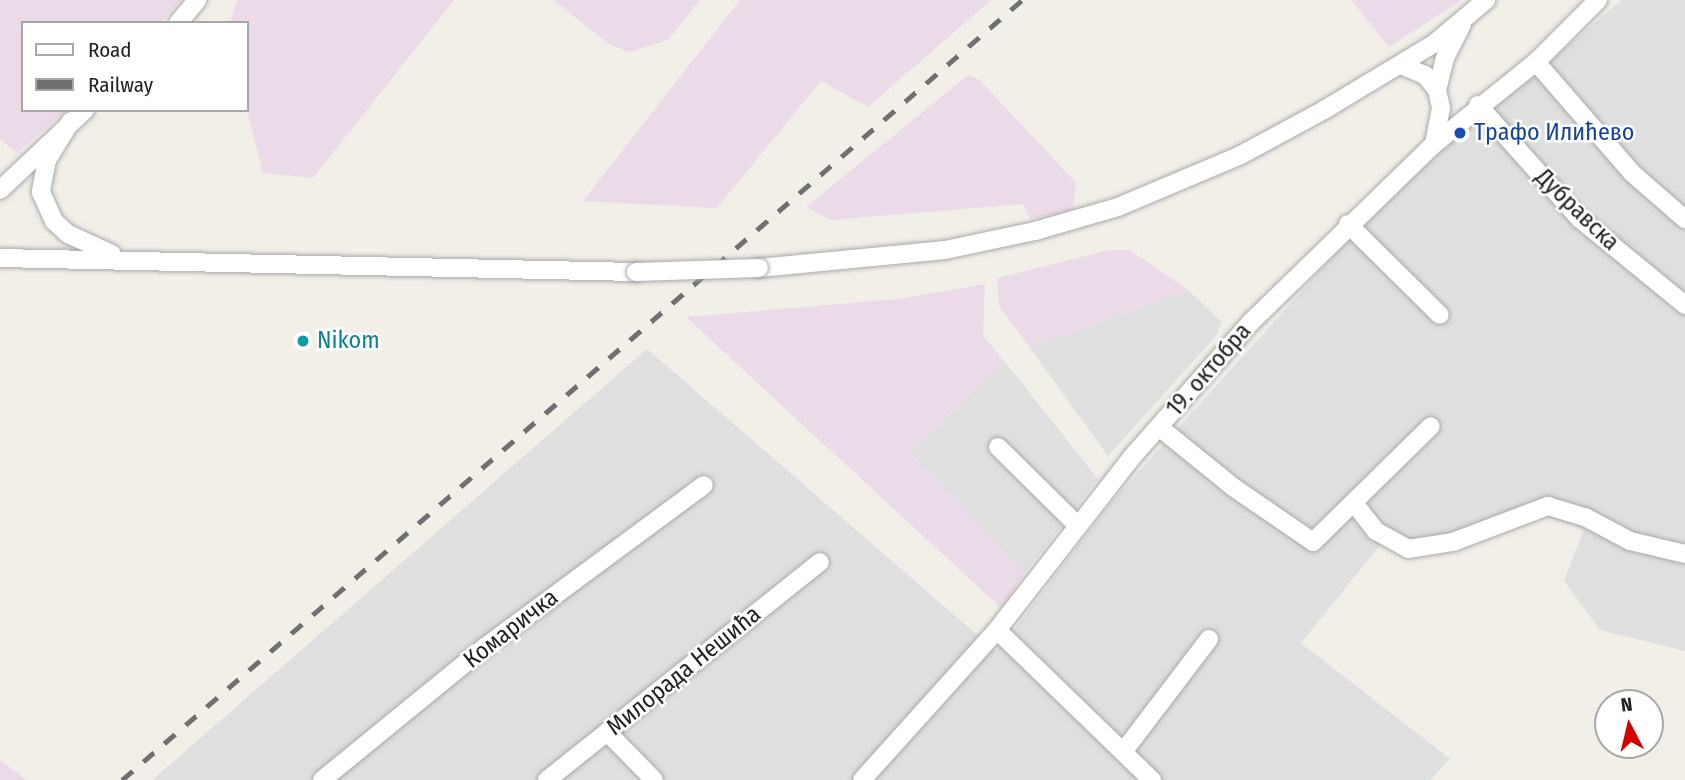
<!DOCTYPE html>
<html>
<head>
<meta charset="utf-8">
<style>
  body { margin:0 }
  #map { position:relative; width:1685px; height:780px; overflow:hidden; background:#f2efe9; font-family:"Fira Sans Condensed",sans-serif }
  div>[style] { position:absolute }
  .residential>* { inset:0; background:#e0dfdf }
  .industrial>* { inset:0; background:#ebdbe8 }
  .roads { filter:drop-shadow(0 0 2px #a9a9a9) drop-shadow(0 0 2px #a9a9a9) }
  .minor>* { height:18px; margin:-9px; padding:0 9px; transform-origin:9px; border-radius:9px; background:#fff }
  .rail>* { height:4.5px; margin-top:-2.25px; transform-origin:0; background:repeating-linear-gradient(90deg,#707070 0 14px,transparent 0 28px) }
  .bridges { filter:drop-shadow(0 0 2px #a9a9a9) drop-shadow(0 0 2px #a9a9a9) }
  .minor-bridge>* { height:18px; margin:-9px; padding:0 9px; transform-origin:9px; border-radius:9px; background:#fff }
  .dots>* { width:19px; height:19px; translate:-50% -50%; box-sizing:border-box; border:4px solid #fff; border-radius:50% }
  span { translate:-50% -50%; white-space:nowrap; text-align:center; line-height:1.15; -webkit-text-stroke:5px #fff; paint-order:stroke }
  .transit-label { font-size:24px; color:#164399 }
  .left { translate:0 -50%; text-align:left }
  .street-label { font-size:24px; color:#222 }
  .culture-label { font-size:24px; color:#0d838f }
  .legend { position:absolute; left:21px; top:21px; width:228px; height:91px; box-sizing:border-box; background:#fff; border:2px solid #a7a7a7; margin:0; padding:9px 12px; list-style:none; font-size:21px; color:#222 }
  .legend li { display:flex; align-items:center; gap:14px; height:35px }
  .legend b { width:35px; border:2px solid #a7a7a7 }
  .north { position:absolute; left:1594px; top:689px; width:70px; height:70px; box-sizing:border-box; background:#fff; border:2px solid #a7a7a7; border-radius:50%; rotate:353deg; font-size:19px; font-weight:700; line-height:28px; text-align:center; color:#222 }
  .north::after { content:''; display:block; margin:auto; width:24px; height:32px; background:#d40000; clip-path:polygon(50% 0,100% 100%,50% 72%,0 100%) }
</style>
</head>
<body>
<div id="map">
  <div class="residential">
    <i style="clip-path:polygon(1622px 0,1685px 0,1685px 651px,1600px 630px,1564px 581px,1584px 529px,1547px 517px,1513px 527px,1381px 544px,1301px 643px,1450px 759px,1430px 780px,152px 780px,647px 349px,997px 652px,1113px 500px,1327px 263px,1421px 168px)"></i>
    <i style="clip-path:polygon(1188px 290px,1222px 322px,1216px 336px,1108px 456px,1030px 348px)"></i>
    <i style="clip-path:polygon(1005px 362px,1098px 479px,1025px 573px,910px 452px)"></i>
  </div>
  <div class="industrial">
    <i style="clip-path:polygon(0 0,181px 0,161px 23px,23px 23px,23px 110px,67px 110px,17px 153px,0 139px)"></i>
    <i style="clip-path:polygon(237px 0,454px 0,313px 178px,263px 173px,247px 110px,247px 23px,230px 23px)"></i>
    <i style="clip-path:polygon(553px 0,700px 0,668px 40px,629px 52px,609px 44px)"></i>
    <i style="clip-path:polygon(740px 0,991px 0,868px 107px,821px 81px,717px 208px,583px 201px)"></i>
    <i style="clip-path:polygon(1351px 0,1462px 0,1389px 47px)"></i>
    <i style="clip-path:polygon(968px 75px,980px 80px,1076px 183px,1073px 210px,1030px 219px,1023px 204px,831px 220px,806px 207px)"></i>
    <i style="clip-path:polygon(1110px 250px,1130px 250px,1188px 290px,1030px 348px,999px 306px,997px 278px)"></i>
    <i style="clip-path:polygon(985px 284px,983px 336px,1005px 362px,910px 452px,1025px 573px,1001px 608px,686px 317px,898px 299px)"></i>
    <i style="clip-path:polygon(0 760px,27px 780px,0 780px)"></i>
  </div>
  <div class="roads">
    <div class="minor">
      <i style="left:178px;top:23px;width:30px;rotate:-50deg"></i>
      <i style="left:1536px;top:62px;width:147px;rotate:49.1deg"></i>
      <i style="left:1632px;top:173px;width:70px;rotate:41deg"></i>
      <i style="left:1401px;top:65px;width:26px;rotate:23deg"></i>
      <i style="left:1425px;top:75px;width:19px;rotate:51deg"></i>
      <i style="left:1437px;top:90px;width:18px;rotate:77deg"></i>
      <i style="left:1441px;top:108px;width:37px;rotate:101deg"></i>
      <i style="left:1437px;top:90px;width:33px;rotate:-76deg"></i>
      <i style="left:1445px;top:58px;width:37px;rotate:-63deg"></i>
      <i style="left:1478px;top:105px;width:153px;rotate:48.2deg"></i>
      <i style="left:1580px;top:219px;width:136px;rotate:39.3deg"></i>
      <i style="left:71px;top:121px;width:46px;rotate:121.6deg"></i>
      <i style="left:47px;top:160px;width:33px;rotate:101deg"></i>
      <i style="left:41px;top:192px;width:32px;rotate:66deg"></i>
      <i style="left:54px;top:221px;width:19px;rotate:43deg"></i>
      <i style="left:68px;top:234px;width:48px;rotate:24.4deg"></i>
      <i style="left:0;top:190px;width:117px;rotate:-43.3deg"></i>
      <i style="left:1348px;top:224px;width:129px;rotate:44.7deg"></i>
      <i style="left:0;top:258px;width:636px;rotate:1.26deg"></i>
      <i style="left:759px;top:268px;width:187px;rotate:-5.5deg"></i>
      <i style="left:945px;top:250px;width:92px;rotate:-11.9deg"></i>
      <i style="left:1035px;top:231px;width:86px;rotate:-16.1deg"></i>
      <i style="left:1118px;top:207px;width:131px;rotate:-22.9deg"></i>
      <i style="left:1239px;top:156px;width:97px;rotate:-28.4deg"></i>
      <i style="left:1324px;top:110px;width:130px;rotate:-31.1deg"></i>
      <i style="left:1435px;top:43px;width:67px;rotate:-40.1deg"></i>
      <i style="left:1159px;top:427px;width:95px;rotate:39deg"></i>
      <i style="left:1233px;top:487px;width:97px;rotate:34.5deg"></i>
      <i style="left:1313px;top:542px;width:165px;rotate:-44.5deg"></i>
      <i style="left:998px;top:447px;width:111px;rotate:44.6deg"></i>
      <i style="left:1354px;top:503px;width:36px;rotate:52deg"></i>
      <i style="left:1376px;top:531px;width:37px;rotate:29deg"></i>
      <i style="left:1408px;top:549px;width:46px;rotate:-8.8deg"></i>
      <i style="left:1453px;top:542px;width:102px;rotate:-20.8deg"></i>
      <i style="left:1548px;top:506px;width:39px;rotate:17deg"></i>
      <i style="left:1585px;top:517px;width:51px;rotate:28.1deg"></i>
      <i style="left:1630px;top:541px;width:57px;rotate:13.3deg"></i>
      <i style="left:997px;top:630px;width:216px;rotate:44.1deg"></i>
      <i style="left:607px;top:732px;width:67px;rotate:45.6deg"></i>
      <i style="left:1123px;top:752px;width:142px;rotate:-52.7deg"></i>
      <i style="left:322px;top:780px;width:210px;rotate:-39.2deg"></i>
      <i style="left:485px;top:647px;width:272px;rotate:-36.5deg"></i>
      <i style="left:547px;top:780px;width:349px;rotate:-38.6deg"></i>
      <i style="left:862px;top:780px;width:202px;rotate:-48deg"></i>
      <i style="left:997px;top:630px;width:219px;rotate:-52deg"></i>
      <i style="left:1132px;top:457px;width:179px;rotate:-48.6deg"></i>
      <i style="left:1250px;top:323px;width:257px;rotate:-44.2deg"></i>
      <i style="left:1434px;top:144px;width:131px;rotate:-38.8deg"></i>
      <i style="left:1536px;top:62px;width:88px;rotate:-45deg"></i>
    </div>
  </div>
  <div class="rail">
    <i style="left:122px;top:780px;width:1191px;rotate:-40.91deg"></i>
  </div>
  <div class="bridges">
    <div class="minor-bridge">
      <i style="left:636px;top:272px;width:123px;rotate:-1.9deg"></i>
    </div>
  </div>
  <div class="dots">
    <i style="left:1460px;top:133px;background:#1a4fb4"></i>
    <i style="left:303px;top:341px;background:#0f9aa8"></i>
  </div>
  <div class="transit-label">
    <span class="left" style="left:1474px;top:133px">Трафо Илићево</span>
  </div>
  <div class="street-label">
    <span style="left:1577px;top:210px;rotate:44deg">Дубравска</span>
    <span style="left:1209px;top:370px;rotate:-49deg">19. октобра</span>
    <span style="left:511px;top:629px;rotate:-38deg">Комаричка</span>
    <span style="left:684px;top:671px;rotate:-39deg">Милорада Нешића</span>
  </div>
  <div class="culture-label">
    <span class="left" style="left:317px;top:341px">Nikom</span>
  </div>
  <ul class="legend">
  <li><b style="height:9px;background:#fff"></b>Road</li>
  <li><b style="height:9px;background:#707070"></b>Railway</li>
  </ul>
  <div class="north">N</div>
</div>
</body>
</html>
